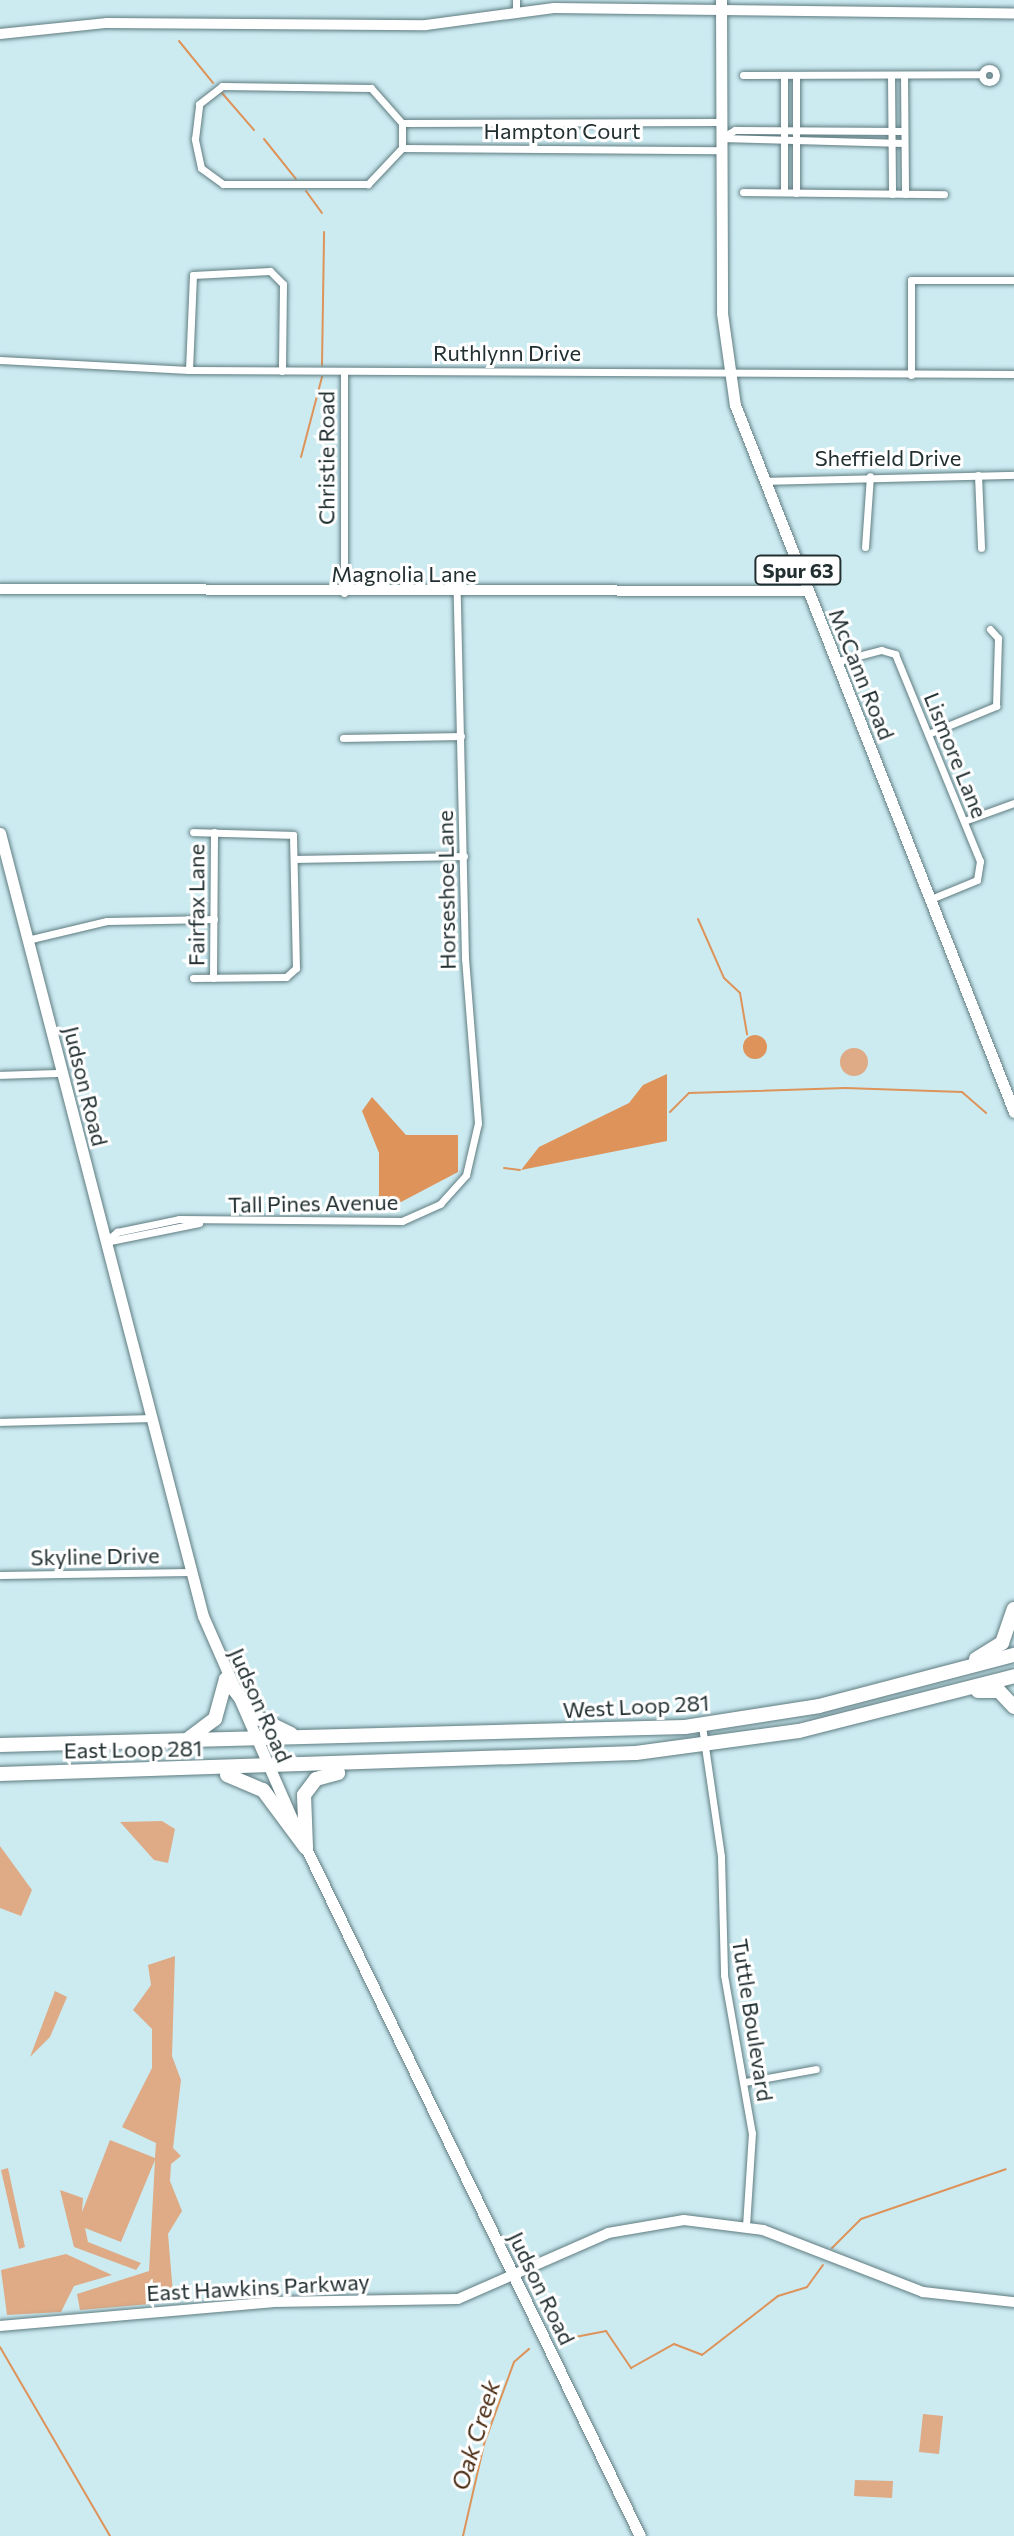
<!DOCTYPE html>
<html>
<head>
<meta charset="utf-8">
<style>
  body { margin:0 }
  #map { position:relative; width:1014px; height:2536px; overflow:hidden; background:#ccebf1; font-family:Commissioner,sans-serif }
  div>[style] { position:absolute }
  .green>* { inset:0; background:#deab86 }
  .round { border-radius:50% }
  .water>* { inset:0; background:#dd9359 }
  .stream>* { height:2px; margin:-1px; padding:0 1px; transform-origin:1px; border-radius:1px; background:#dd9359 }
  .roads { filter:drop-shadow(0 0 2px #5f7c81) drop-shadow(0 0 2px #5f7c81) }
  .street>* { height:7px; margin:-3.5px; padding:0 3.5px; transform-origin:3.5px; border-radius:3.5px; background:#fff }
  .street>.ring { margin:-3.5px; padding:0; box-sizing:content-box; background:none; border:7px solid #fff; border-radius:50% }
  .secondary>* { height:10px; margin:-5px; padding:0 5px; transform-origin:5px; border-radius:5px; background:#fff }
  .primary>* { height:11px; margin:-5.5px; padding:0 5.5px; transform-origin:5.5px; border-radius:5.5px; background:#fff }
  .highway>* { height:14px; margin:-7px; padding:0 7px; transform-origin:7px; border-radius:7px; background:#fff }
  span { translate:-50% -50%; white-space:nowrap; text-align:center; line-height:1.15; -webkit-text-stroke:6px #fff; paint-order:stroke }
  .shield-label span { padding:2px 6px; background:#fff; border:2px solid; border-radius:6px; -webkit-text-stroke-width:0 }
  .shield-label { font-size:20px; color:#222f31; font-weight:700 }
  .street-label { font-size:22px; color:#222f31 }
  .water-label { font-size:24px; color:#482a11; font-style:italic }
</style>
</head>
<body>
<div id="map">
  <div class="green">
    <i class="round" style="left:840px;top:1048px;width:28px;height:28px"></i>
    <i style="clip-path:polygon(162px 1821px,175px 1829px,168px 1863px,154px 1860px,120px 1822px)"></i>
    <i style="clip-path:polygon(0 1846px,32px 1890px,21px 1916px,0 1908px)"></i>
    <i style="clip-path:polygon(175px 1956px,172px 2056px,181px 2080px,173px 2148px,181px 2156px,171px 2164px,170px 2181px,182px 2211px,168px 2234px,173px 2293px,162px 2303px,80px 2310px,77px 2294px,149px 2271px,155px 2160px,121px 2242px,85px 2228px,88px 2242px,141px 2263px,136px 2270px,74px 2247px,60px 2190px,83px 2198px,82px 2212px,110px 2140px,155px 2158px,156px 2143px,122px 2127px,152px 2068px,152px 2029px,133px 2010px,151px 1985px,148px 1965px)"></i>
    <i style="clip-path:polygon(55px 1991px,67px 1997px,50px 2037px,30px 2057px)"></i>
    <i style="clip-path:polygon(8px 2168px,25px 2247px,19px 2249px,1px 2170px)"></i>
    <i style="clip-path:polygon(66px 2254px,112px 2275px,74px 2286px,61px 2312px,7px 2315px,1px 2270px)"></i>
    <i style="clip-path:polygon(923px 2414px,943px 2416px,939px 2454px,919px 2452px)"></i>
    <i style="clip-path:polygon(855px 2480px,893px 2481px,892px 2498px,854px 2496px)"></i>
  </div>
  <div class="water">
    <i class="round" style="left:743px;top:1035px;width:24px;height:24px"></i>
    <i style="clip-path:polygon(667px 1074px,667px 1141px,521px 1170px,539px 1147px,629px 1103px,643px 1085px)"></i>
    <i style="clip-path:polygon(372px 1097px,406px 1135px,458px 1135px,458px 1172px,401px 1202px,371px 1205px,379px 1195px,379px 1153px,362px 1111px)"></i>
  </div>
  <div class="stream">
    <i style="left:179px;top:41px;width:54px;rotate:51deg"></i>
    <i style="left:222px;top:93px;width:49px;rotate:49.1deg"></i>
    <i style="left:264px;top:139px;width:51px;rotate:51.3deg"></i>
    <i style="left:306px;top:191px;width:27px;rotate:54deg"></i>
    <i style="left:322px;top:365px;width:133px;rotate:-89.1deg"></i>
    <i style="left:301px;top:457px;width:83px;rotate:-75.3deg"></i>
    <i style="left:698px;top:919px;width:64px;rotate:66.2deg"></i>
    <i style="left:724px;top:978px;width:22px;rotate:43deg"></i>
    <i style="left:740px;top:993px;width:42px;rotate:80.3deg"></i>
    <i style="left:670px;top:1112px;width:27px;rotate:-45deg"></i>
    <i style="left:689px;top:1093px;width:156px;rotate:-1.8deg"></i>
    <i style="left:845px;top:1088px;width:117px;rotate:2deg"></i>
    <i style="left:962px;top:1092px;width:32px;rotate:41deg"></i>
    <i style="left:504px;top:1168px;width:16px;rotate:7deg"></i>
    <i style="left:832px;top:2248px;width:41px;rotate:-45deg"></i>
    <i style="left:861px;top:2219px;width:153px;rotate:-19deg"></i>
    <i style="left:565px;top:2339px;width:42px;rotate:-11deg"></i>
    <i style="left:606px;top:2331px;width:45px;rotate:56deg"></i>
    <i style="left:631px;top:2368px;width:49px;rotate:-29.2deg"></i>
    <i style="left:674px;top:2344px;width:30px;rotate:21deg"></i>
    <i style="left:702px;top:2355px;width:96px;rotate:-37.8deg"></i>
    <i style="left:778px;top:2296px;width:30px;rotate:-17deg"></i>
    <i style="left:807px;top:2287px;width:27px;rotate:-54deg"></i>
    <i style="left:0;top:2347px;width:219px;rotate:59.8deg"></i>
    <i style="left:463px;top:2536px;width:94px;rotate:-77.1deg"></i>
    <i style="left:484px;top:2444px;width:87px;rotate:-69.9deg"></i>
    <i style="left:514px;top:2362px;width:20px;rotate:-41deg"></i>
  </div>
  <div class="roads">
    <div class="street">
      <i style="left:516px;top:0;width:12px;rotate:90deg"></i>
      <i class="ring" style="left:982px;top:68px;width:7px;height:7px"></i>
      <i style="left:743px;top:75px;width:239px;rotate:-0.2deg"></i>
      <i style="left:784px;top:75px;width:117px;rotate:90deg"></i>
      <i style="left:796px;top:75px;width:118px;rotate:90deg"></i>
      <i style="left:891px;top:75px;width:119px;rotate:89.5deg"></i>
      <i style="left:904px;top:75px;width:119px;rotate:89.5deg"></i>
      <i style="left:222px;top:86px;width:149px;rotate:0.8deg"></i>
      <i style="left:371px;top:88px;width:47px;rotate:48.5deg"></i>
      <i style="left:402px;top:123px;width:25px;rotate:90deg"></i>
      <i style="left:402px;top:148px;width:50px;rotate:133.4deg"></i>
      <i style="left:368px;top:184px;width:145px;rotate:180deg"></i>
      <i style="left:223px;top:184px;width:27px;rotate:-144deg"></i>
      <i style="left:201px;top:168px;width:30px;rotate:-102deg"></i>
      <i style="left:195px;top:139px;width:35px;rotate:-83deg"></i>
      <i style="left:199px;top:104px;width:29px;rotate:-38deg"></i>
      <i style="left:402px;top:123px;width:319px;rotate:-0.2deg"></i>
      <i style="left:721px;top:138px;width:16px;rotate:-30deg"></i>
      <i style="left:735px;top:130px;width:169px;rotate:0.3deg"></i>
      <i style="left:721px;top:138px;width:183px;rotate:1.6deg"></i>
      <i style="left:402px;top:148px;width:319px;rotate:0.4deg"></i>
      <i style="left:743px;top:192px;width:201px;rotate:0.6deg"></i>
      <i style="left:0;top:360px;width:189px;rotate:3deg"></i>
      <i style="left:189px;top:370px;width:825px;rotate:0.28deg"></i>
      <i style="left:189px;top:370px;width:95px;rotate:-87.6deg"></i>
      <i style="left:193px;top:275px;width:77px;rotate:-3deg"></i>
      <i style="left:270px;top:271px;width:18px;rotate:45deg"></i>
      <i style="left:283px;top:284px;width:87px;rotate:90.7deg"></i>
      <i style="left:344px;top:371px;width:222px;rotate:90deg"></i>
      <i style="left:911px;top:375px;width:95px;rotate:-90deg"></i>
      <i style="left:911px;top:280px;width:103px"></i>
      <i style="left:978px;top:475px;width:73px;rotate:87.6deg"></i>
      <i style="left:764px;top:481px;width:250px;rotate:-1.4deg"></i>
      <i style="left:865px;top:547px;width:71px;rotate:-86deg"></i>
      <i style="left:835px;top:662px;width:48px;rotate:-14.6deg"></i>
      <i style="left:881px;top:650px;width:15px;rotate:16deg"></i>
      <i style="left:895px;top:654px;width:224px;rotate:67.7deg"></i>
      <i style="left:980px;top:861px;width:19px;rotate:99deg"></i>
      <i style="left:977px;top:880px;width:50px;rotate:157.6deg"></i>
      <i style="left:928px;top:734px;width:74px;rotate:-22.4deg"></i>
      <i style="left:996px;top:706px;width:68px;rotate:-88.3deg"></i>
      <i style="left:998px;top:638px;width:12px;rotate:-132deg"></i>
      <i style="left:343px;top:738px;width:118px;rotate:-1deg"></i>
      <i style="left:964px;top:821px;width:53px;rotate:-19.8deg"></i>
      <i style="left:296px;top:859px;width:168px;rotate:-1deg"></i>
      <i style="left:27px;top:940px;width:82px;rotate:-13.4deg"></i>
      <i style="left:107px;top:921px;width:107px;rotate:-1.1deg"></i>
      <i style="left:193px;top:978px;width:93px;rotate:-0.6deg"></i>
      <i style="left:286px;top:977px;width:13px;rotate:-42deg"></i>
      <i style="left:296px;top:968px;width:133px;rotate:-91.3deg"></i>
      <i style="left:293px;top:835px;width:100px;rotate:-178.3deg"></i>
      <i style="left:213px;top:978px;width:146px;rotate:-89.6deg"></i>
      <i style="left:0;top:1075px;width:61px;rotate:-1.9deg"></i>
      <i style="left:105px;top:1242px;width:16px;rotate:-40deg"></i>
      <i style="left:117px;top:1232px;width:63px;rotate:-11.8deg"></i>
      <i style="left:179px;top:1219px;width:223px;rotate:0.5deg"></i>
      <i style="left:402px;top:1221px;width:42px;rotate:-24.1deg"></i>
      <i style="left:440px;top:1204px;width:39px;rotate:-48deg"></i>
      <i style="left:466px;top:1175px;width:53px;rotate:-77deg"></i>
      <i style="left:478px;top:1123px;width:165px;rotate:-94.5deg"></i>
      <i style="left:465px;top:959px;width:365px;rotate:-91.3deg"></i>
      <i style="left:105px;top:1242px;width:96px;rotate:-11.4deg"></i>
      <i style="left:0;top:1422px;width:150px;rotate:-1.5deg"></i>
      <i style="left:0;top:1575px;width:190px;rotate:-0.9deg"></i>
      <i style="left:702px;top:1726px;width:132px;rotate:81.7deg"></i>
      <i style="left:721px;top:1857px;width:118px;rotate:88.5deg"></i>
      <i style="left:724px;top:1975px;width:160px;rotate:80deg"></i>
      <i style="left:752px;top:2133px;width:93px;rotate:93.7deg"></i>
      <i style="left:745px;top:2082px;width:72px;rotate:-10.4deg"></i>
    </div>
    <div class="secondary">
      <i style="left:0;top:34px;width:108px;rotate:-5.9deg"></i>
      <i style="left:107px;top:23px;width:319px;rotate:0.4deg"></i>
      <i style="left:426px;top:25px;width:129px;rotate:-7.6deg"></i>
      <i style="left:554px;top:8px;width:460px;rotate:0.7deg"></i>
      <i style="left:0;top:589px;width:807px;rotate:0.14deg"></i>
      <i style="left:0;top:2326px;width:273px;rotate:-5deg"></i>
      <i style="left:272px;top:2302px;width:186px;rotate:-0.9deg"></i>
      <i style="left:458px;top:2299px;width:164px;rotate:-23.7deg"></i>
      <i style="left:608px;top:2233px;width:77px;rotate:-9.7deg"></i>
      <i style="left:684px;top:2220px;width:80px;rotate:7.2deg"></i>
      <i style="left:763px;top:2230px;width:172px;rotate:21.2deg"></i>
      <i style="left:923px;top:2292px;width:92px;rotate:6.3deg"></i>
    </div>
    <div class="primary">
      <i style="left:721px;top:0;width:313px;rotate:89.8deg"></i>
      <i style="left:722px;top:313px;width:93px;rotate:82deg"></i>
      <i style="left:735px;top:405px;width:760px;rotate:68.46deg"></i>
      <i style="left:0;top:833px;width:809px;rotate:75.47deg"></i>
      <i style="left:203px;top:1616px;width:226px;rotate:66.3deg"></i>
      <i style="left:303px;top:1842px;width:771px;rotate:64.1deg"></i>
    </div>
    <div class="highway">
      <i style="left:976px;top:1659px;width:31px;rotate:-32deg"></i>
      <i style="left:1002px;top:1643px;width:36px;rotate:-71deg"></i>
      <i style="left:226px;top:1679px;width:48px;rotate:51.7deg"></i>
      <i style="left:256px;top:1717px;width:39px;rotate:26deg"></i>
      <i style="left:978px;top:1691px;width:21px"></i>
      <i style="left:999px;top:1691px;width:22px;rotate:47deg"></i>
      <i style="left:188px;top:1739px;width:34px;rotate:-37deg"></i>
      <i style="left:215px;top:1719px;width:41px;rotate:-74.6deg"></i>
      <i style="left:0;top:1745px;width:685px;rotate:-1.51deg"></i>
      <i style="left:685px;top:1727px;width:136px;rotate:-8.9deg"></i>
      <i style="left:819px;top:1706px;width:202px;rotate:-14.7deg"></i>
      <i style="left:0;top:1774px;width:636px;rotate:-1.89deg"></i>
      <i style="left:636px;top:1753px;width:164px;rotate:-7.7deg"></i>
      <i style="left:799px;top:1731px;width:222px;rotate:-14.3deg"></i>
      <i style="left:227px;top:1775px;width:39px;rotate:23deg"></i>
      <i style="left:263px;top:1790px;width:72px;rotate:53.4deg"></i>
      <i style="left:306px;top:1847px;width:52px;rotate:-92.2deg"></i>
      <i style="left:304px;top:1795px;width:20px;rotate:-53deg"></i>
      <i style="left:316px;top:1779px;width:23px;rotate:-15deg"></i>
    </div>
  </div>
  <div class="shield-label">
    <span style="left:798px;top:570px">Spur 63</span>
  </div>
  <div class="street-label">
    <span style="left:562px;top:131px">Hampton Court</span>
    <span style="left:507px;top:353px">Ruthlynn Drive</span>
    <span style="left:326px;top:458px;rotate:-90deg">Christie Road</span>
    <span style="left:888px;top:458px">Sheffield Drive</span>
    <span style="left:404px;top:574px">Magnolia Lane</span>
    <span style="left:862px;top:674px;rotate:68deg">McCann Road</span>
    <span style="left:956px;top:755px;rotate:68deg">Lismore Lane</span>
    <span style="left:446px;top:890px;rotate:-91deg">Horseshoe Lane</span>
    <span style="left:196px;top:905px;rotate:-90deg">Fairfax Lane</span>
    <span style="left:86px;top:1086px;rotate:76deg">Judson Road</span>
    <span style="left:313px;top:1203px;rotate:-1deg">Tall Pines Avenue</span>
    <span style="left:95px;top:1556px;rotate:-1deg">Skyline Drive</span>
    <span style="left:261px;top:1705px;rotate:66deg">Judson Road</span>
    <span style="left:636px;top:1706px;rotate:-3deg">West Loop 281</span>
    <span style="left:133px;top:1749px;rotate:-1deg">East Loop 281</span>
    <span style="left:753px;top:2020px;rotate:81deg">Tuttle Boulevard</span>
    <span style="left:258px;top:2287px;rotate:-3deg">East Hawkins Parkway</span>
    <span style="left:542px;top:2288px;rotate:64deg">Judson Road</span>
  </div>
  <div class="water-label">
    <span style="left:475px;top:2435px;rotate:-73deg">Oak Creek</span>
  </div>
</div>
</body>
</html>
